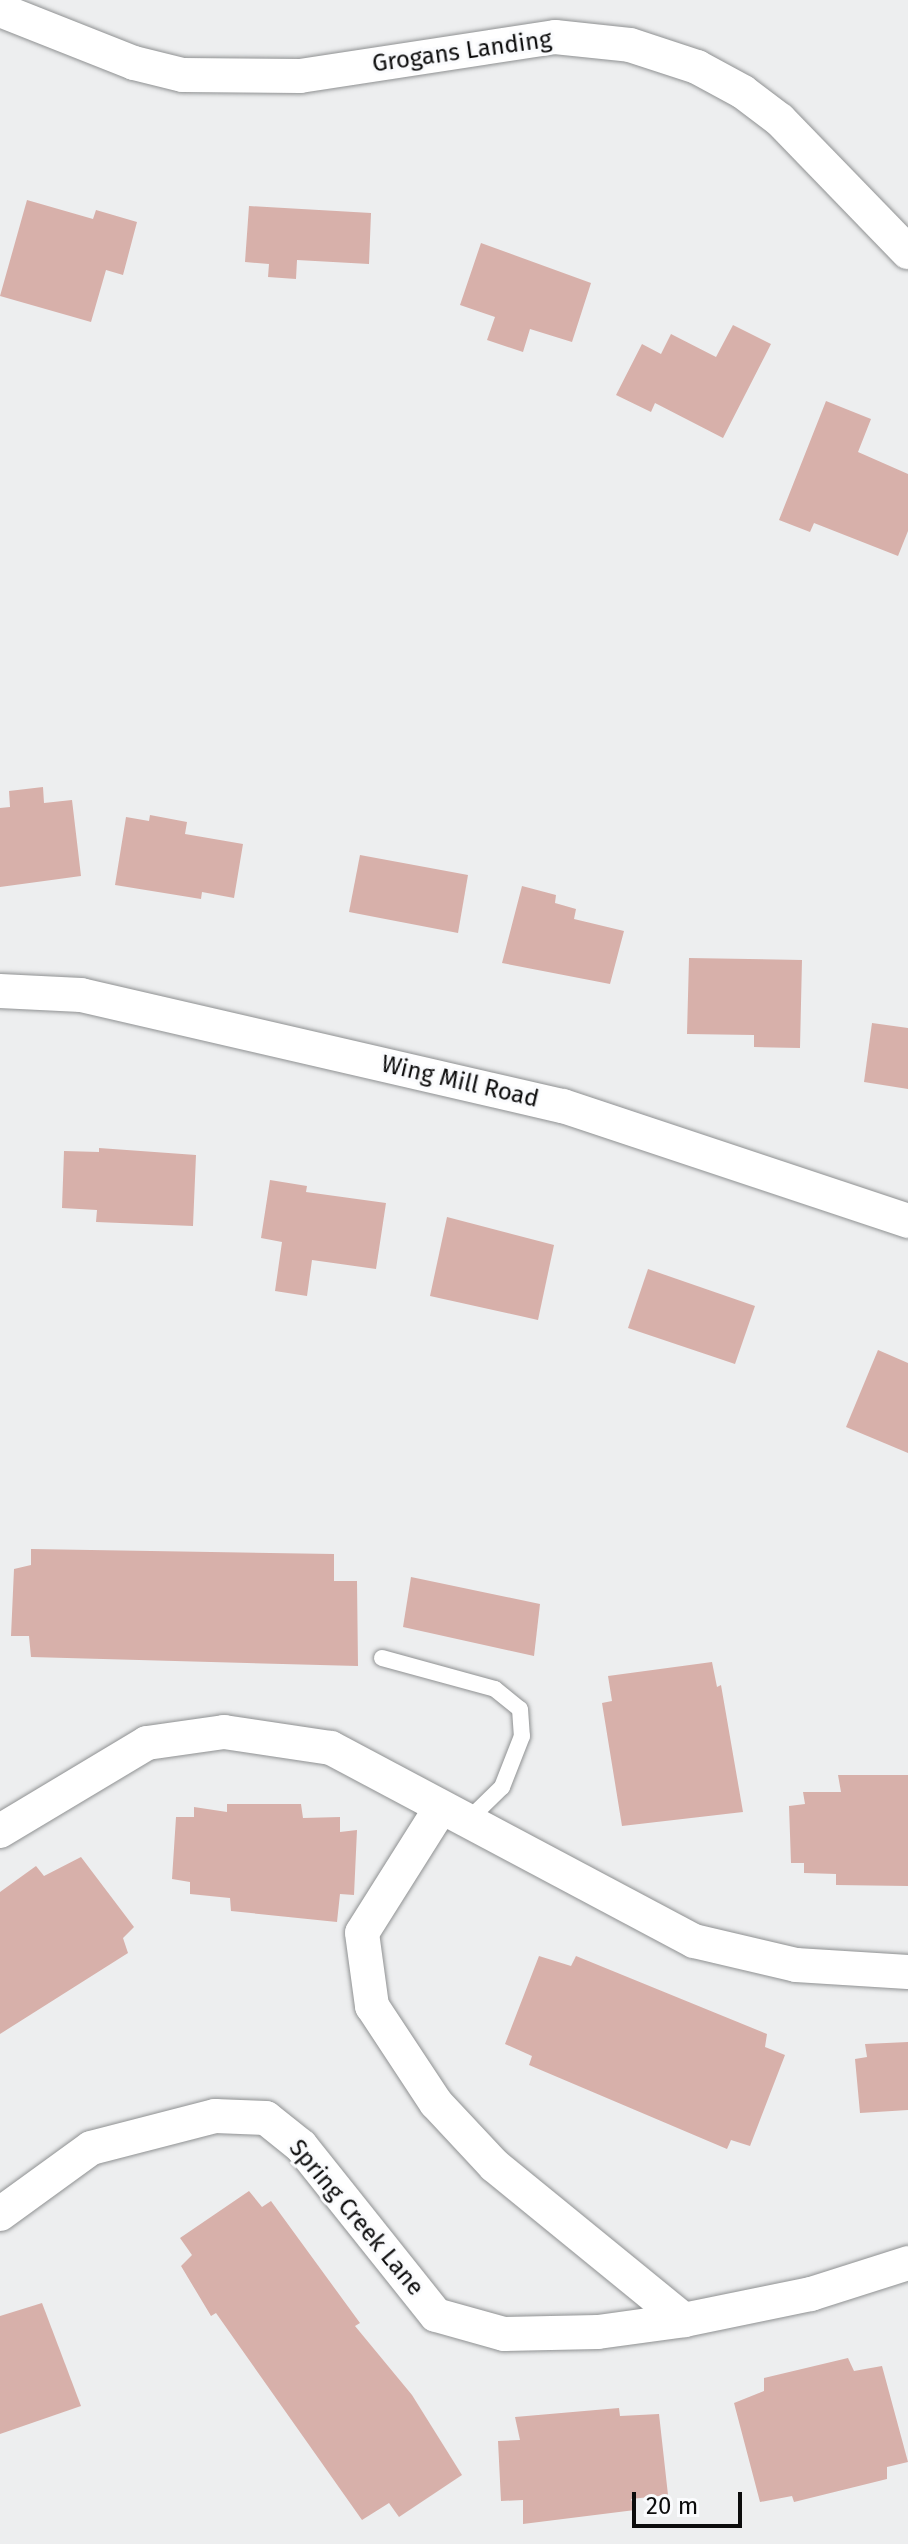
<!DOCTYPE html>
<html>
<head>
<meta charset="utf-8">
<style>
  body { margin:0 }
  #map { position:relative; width:908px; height:2544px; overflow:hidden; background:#edeeef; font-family:"Fira Sans",sans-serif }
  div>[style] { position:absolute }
  .building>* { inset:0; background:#d7b0aa }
  .roads { filter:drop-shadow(0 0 2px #8f9192) drop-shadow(0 0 2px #8f9192) }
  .lane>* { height:16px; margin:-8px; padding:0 8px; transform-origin:8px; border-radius:8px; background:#fff }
  .street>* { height:34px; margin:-17px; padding:0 17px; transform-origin:17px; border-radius:17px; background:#fff }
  span { translate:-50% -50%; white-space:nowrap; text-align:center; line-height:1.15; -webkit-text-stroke:6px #fafbfd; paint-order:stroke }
  .street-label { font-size:24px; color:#0c0c0c }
  .scale { position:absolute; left:632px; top:2492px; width:110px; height:36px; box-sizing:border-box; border:4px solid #0c0c0c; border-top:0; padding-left:10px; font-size:24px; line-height:28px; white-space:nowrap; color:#0c0c0c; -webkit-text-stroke:6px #fafbfd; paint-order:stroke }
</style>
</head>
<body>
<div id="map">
  <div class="building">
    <i style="clip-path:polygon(27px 200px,93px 219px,96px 210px,137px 222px,123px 275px,106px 270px,91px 322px,0 296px)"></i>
    <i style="clip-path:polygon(249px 206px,371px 213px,369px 264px,297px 260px,296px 279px,268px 277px,269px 264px,245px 262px)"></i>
    <i style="clip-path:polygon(481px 243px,591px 283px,572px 342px,530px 329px,523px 352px,487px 340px,495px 317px,460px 305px)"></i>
    <i style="clip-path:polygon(733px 325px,771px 344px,723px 438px,655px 403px,651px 412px,616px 395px,642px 344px,661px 354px,671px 334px,716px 357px)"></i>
    <i style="clip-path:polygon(826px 401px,871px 419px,858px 452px,908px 474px,908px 531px,898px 556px,814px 523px,810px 532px,779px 520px)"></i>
    <i style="clip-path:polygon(43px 787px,44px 803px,72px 800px,81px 876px,0 887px,0 808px,10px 807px,9px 791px)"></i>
    <i style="clip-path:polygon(150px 815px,187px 822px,185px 834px,243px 844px,234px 898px,202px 892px,201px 899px,115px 885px,126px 817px,149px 821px)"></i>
    <i style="clip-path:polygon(360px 855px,468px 875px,458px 933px,349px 912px)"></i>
    <i style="clip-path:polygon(522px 886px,556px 895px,555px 903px,576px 909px,574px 919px,624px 931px,610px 984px,502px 963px)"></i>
    <i style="clip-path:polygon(689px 958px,802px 960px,800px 1048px,754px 1047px,754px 1035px,687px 1034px)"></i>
    <i style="clip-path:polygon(872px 1023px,908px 1028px,908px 1089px,864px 1082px)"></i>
    <i style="clip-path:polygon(99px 1148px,196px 1155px,193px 1226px,96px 1222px,97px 1210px,62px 1208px,64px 1151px,99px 1152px)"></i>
    <i style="clip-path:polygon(270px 1180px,307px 1186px,306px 1192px,386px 1203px,376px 1269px,312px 1260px,307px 1296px,275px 1291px,282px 1242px,261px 1238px)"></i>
    <i style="clip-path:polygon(447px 1217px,554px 1245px,538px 1320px,430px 1296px)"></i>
    <i style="clip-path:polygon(648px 1269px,755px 1306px,735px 1364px,628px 1328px)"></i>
    <i style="clip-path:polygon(878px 1350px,908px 1363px,908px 1453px,846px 1427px)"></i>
    <i style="clip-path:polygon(31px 1549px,334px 1554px,334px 1581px,357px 1581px,358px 1666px,31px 1657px,29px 1636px,11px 1636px,14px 1569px,31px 1565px)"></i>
    <i style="clip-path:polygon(411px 1577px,540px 1604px,534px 1656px,403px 1627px)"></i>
    <i style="clip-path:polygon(712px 1662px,717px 1687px,721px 1685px,743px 1812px,622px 1826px,602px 1703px,612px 1701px,608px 1676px)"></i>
    <i style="clip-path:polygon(838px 1775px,908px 1775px,908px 1886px,836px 1885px,836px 1874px,804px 1873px,804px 1863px,791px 1863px,789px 1806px,805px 1804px,803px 1792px,841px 1792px)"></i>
    <i style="clip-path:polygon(227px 1804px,301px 1804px,303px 1818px,340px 1817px,340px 1832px,357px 1830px,354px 1895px,340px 1894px,337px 1922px,231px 1911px,230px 1898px,190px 1894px,190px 1882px,172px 1879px,176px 1817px,194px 1817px,194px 1807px,227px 1812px)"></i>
    <i style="clip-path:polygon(81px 1857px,134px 1927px,123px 1938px,128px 1953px,0 2034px,0 1892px,36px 1866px,44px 1876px)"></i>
    <i style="clip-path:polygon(539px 1956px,571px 1966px,576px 1956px,767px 2034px,765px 2047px,785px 2055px,750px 2146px,731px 2140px,727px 2149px,529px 2065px,532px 2056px,505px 2044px)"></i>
    <i style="clip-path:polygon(908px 2042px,908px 2110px,860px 2113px,855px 2059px,867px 2057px,865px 2044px)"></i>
    <i style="clip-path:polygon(249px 2191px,262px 2207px,271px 2201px,360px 2323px,355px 2326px,412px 2395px,462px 2475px,399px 2517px,389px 2503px,362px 2520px,216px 2313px,211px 2316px,181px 2266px,192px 2255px,180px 2238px)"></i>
    <i style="clip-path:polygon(42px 2303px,81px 2406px,0 2434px,0 2316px)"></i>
    <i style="clip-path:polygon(848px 2358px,854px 2371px,882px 2366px,908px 2462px,887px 2467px,887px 2479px,794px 2502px,792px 2496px,760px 2502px,734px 2403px,764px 2391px,764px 2378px)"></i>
    <i style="clip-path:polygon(619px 2408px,620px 2416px,659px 2414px,668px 2495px,631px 2499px,635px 2510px,523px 2524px,523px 2500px,501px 2501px,498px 2441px,520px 2440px,515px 2417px)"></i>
  </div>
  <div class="roads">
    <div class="lane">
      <i style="left:382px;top:1658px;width:117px;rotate:15.3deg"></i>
      <i style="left:495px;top:1689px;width:32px;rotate:39deg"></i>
      <i style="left:520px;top:1709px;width:27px;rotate:86deg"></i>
      <i style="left:522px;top:1736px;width:55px;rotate:111.4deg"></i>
      <i style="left:502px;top:1787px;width:49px;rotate:135.8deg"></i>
    </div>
    <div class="street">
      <i style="left:0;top:10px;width:144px;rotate:21.6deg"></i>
      <i style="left:134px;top:63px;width:50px;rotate:13.8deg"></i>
      <i style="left:183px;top:75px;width:117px;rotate:0.5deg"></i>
      <i style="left:300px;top:76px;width:258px;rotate:-8.7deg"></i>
      <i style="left:555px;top:37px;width:75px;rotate:6.1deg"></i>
      <i style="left:630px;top:45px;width:71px;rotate:18.2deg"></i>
      <i style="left:697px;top:67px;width:52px;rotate:28.5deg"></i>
      <i style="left:743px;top:92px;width:46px;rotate:37.1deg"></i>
      <i style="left:780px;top:120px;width:184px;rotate:45.9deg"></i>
      <i style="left:0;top:991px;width:81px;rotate:2.8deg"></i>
      <i style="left:81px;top:995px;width:495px;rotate:13deg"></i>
      <i style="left:563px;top:1106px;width:364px;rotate:18.4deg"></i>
      <i style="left:440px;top:1809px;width:146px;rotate:122.2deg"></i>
      <i style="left:362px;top:1933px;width:74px;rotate:82.2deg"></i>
      <i style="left:372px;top:2006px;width:116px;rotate:56.6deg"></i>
      <i style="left:436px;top:2103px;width:86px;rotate:46.9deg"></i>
      <i style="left:495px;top:2166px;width:244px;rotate:39.2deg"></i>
      <i style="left:0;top:1831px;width:171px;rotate:-30.9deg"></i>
      <i style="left:147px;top:1743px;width:78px;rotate:-8.1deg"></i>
      <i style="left:224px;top:1732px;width:108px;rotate:8.5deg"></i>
      <i style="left:331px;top:1748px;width:411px;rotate:28deg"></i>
      <i style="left:694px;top:1941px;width:105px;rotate:13.2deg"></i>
      <i style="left:796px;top:1965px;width:112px;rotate:3.6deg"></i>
      <i style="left:0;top:2214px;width:112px;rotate:-36deg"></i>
      <i style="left:91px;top:2148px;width:128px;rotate:-14.5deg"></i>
      <i style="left:215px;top:2116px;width:51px;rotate:2.2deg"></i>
      <i style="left:266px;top:2118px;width:45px;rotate:38.7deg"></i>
      <i style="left:301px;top:2146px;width:216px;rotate:51.4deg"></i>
      <i style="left:436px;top:2315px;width:71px;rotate:15.6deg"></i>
      <i style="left:504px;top:2334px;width:94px;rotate:-1.2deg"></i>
      <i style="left:598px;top:2332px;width:87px;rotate:-7.9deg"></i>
      <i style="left:684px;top:2320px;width:130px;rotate:-11.6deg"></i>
      <i style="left:811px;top:2294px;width:102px;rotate:-17.7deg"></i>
    </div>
  </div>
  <div class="street-label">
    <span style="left:462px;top:52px;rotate:-8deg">Grogans Landing</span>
    <span style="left:460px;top:1082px;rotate:13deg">Wing Mill Road</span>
    <span style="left:356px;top:2218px;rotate:50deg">Spring Creek Lane</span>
  </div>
  <div class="scale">20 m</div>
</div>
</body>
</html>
